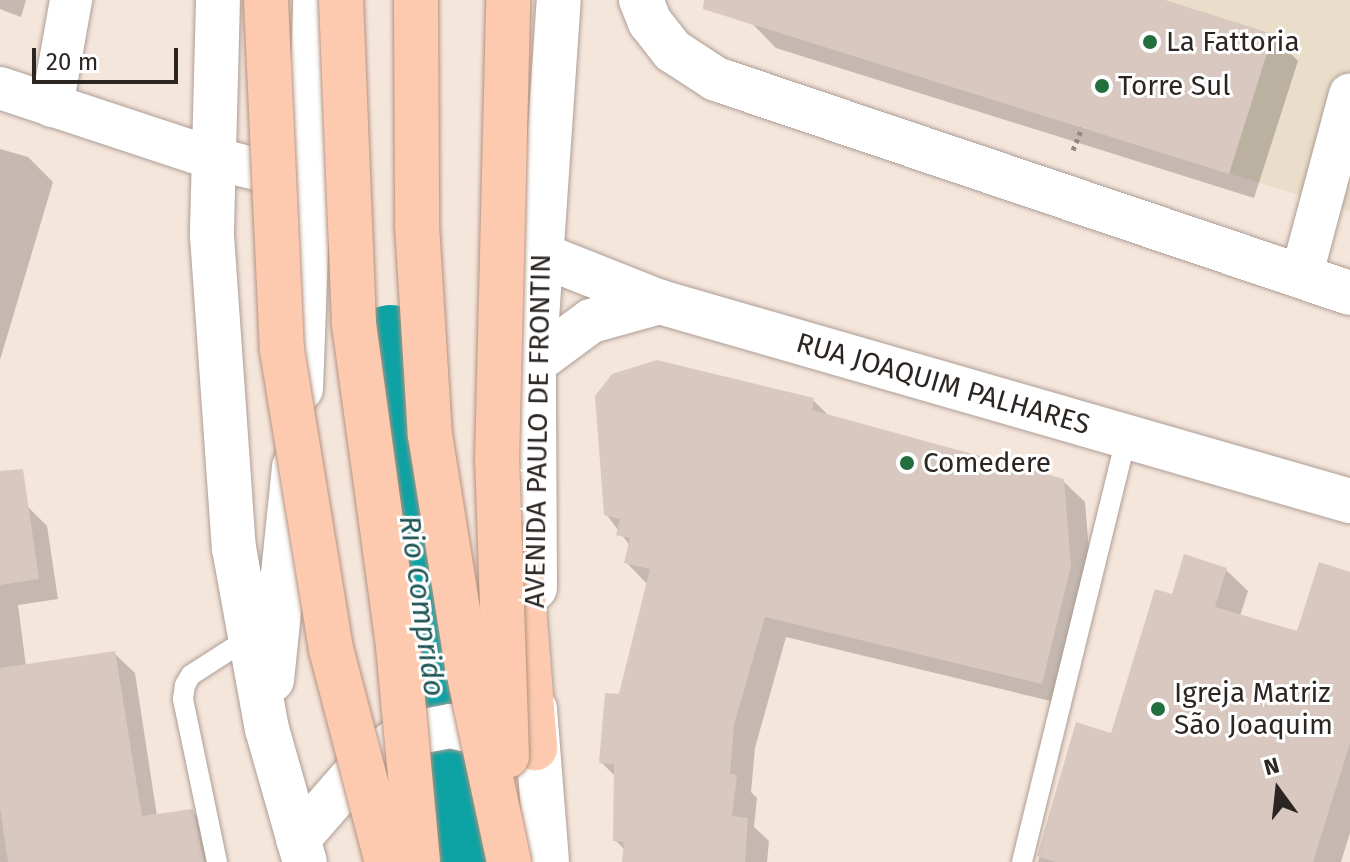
<!DOCTYPE html>
<html>
<head>
<meta charset="utf-8">
<style>
  body { margin:0 }
  #map { position:relative; width:1350px; height:862px; overflow:hidden; background:#f5e6dc; font-family:"Fira Sans",sans-serif }
  div>[style] { position:absolute }
  .commercial>* { inset:0; background:#eadeca }
  .shadow>* { inset:0; background:#0003 }
  .river>* { height:88px; margin:-44px; padding:0 44px; transform-origin:44px; border-radius:44px; background:#0da2a4 }
  .building>* { inset:0; background:#d8c8bf }
  .path>* { height:5px; margin-top:-2.5px; transform-origin:0; background:repeating-linear-gradient(90deg,#928781 0 4px,transparent 0 8px) }
  .roads { filter:drop-shadow(0 0 2px #ad9e95) drop-shadow(0 0 2px #ad9e95) }
  .lane>* { height:20px; margin:-10px; padding:0 10px; transform-origin:10px; border-radius:10px; background:#fff }
  .street>* { height:42px; margin:-21px; padding:0 21px; transform-origin:21px; border-radius:21px; background:#fff }
  .secondary>* { height:44px; margin:-22px; padding:0 22px; transform-origin:22px; border-radius:22px; background:#fff }
  .highway>* { height:44px; margin:-22px; padding:0 22px; transform-origin:22px; border-radius:22px; background:#fdcaaf }
  .bridges { filter:drop-shadow(0 0 2px #b4917e) drop-shadow(0 0 2px #b4917e) }
  .highway-bridge>* { height:44px; margin:-22px; padding:0 22px; transform-origin:22px; border-radius:22px; background:#fdcaaf }
  .dots>* { width:22px; height:22px; translate:-50% -50%; box-sizing:border-box; border:4px solid #fff; border-radius:50% }
  span { translate:-50% -50%; white-space:nowrap; text-align:center; line-height:1.15; -webkit-text-stroke:6px #fff; paint-order:stroke }
  .poi-label { font-size:28px; color:#2c2623 }
  .left { translate:0 -50%; text-align:left }
  .street-label { font-size:28px; color:#2c2623 }
  .water-label { font-size:30px; color:#205555; font-style:italic }
  .north { position:absolute; left:1238px; top:750px; width:80px; height:80px; -webkit-text-stroke:6px #fff; paint-order:stroke; rotate:345deg; font-size:22px; font-weight:700; line-height:32px; text-align:center; color:#2c2623 }
  .north::after { content:''; display:block; margin:auto; width:28px; height:36px; background:#2c2623; clip-path:polygon(50% 0,100% 100%,50% 72%,0 100%) }
  .scale { position:absolute; left:32px; top:48px; width:146px; height:36px; box-sizing:border-box; border:4px solid #2c2623; border-top:0; padding-left:10px; font-size:24px; line-height:28px; white-space:nowrap; color:#2c2623; -webkit-text-stroke:6px #fff; paint-order:stroke }
</style>
</head>
<body>
<div id="map">
  <div class="commercial">
    <i style="clip-path:polygon(724px 0,1350px 0,1350px 211px,811px 43px,819px 19px,779px 33px,748px 24px)"></i>
  </div>
  <div class="shadow">
    <i style="clip-path:polygon(0 0,26px 0,21px 17px,0 9px)"></i>
    <i style="clip-path:polygon(729px 0,1158px 0,1272px 35px,1298px 61px,1254px 198px,776px 48px)"></i>
    <i style="clip-path:polygon(0 149px,28px 157px,53px 182px,0 360px)"></i>
    <i style="clip-path:polygon(813px 400px,831px 418px,1063px 481px,1085px 502px,1092px 588px,1063px 704px,786px 637px,755px 748px,751px 792px,757px 798px,754px 827px,769px 841px,767px 862px,624px 862px,625px 850px,615px 840px,616px 777px,601px 762px,648px 585px,626px 562px,630px 546px,606px 514px)"></i>
    <i style="clip-path:polygon(0 499px,27px 506px,47px 526px,58px 599px,18px 605px,26px 666px,114px 653px,135px 673px,157px 816px,192px 811px,212px 832px,219px 862px,0 862px)"></i>
    <i style="clip-path:polygon(1226px 570px,1248px 591px,1240px 616px,1299px 633px,1350px 574px,1350px 833px,1341px 862px,1038px 862px,1077px 724px,1112px 736px,1173px 596px)"></i>
  </div>
  <div class="river">
    <i style="left:391px;top:349px;width:253px;rotate:84.1deg"></i>
    <i style="left:417px;top:601px;width:265px;rotate:79.8deg"></i>
  </div>
  <div class="building">
    <i style="clip-path:polygon(704px 0,1165px 0,1273px 34px,1229px 174px,703px 9px)"></i>
    <i style="clip-path:polygon(657px 360px,814px 398px,812px 410px,1064px 479px,1071px 566px,1042px 684px,765px 617px,734px 725px,730px 774px,737px 775px,732px 816px,748px 818px,745px 862px,622px 862px,624px 842px,613px 841px,614px 764px,599px 763px,605px 693px,619px 694px,650px 569px,624px 563px,630px 538px,616px 535px,620px 519px,604px 515px,595px 396px,612px 374px)"></i>
    <i style="clip-path:polygon(23px 469px,39px 579px,0 585px,0 471px)"></i>
    <i style="clip-path:polygon(1184px 554px,1227px 568px,1215px 607px,1297px 631px,1319px 562px,1350px 572px,1350px 743px,1313px 862px,1055px 862px,1037px 856px,1076px 722px,1111px 733px,1155px 589px,1172px 594px)"></i>
    <i style="clip-path:polygon(115px 651px,142px 816px,193px 809px,204px 862px,8px 862px,0 808px,0 668px)"></i>
  </div>
  <div class="path">
    <i style="left:1073px;top:150px;width:24px;rotate:-68deg"></i>
  </div>
  <div class="roads">
    <div class="lane">
      <i style="left:217px;top:862px;width:167px;rotate:-101.8deg"></i>
      <i style="left:183px;top:699px;width:14px;rotate:-82deg"></i>
      <i style="left:185px;top:685px;width:12px;rotate:-59deg"></i>
      <i style="left:191px;top:675px;width:70px;rotate:-32.8deg"></i>
      <i style="left:1022px;top:862px;width:438px;rotate:-76.2deg"></i>
    </div>
    <div class="street">
      <i style="left:0;top:88px;width:223px;rotate:18.3deg"></i>
      <i style="left:212px;top:158px;width:100px;rotate:13.9deg"></i>
      <i style="left:52px;top:106px;width:108px;rotate:-79.8deg"></i>
      <i style="left:1301px;top:277px;width:189px;rotate:-75deg"></i>
    </div>
    <div class="secondary">
      <i style="left:218px;top:0;width:236px;rotate:91.5deg"></i>
      <i style="left:212px;top:236px;width:313px;rotate:86deg"></i>
      <i style="left:234px;top:548px;width:184px;rotate:79.7deg"></i>
      <i style="left:267px;top:729px;width:138px;rotate:74.1deg"></i>
      <i style="left:641px;top:0;width:24px;rotate:68deg"></i>
      <i style="left:650px;top:22px;width:37px;rotate:52deg"></i>
      <i style="left:673px;top:51px;width:51px;rotate:33.1deg"></i>
      <i style="left:716px;top:79px;width:669px;rotate:18.65deg"></i>
      <i style="left:539px;top:254px;width:130px;rotate:21.6deg"></i>
      <i style="left:660px;top:302px;width:718px;rotate:16.09deg"></i>
      <i style="left:534px;top:363px;width:71px;rotate:-36.4deg"></i>
      <i style="left:591px;top:321px;width:72px;rotate:-15.4deg"></i>
      <i style="left:301px;top:389px;width:389px;rotate:-87.9deg"></i>
      <i style="left:535px;top:588px;width:225px;rotate:-90.3deg"></i>
      <i style="left:534px;top:363px;width:364px;rotate:-86.1deg"></i>
      <i style="left:272px;top:680px;width:215px;rotate:-84.1deg"></i>
      <i style="left:535px;top:709px;width:153px;rotate:85.5deg"></i>
      <i style="left:298px;top:839px;width:94px;rotate:-48.9deg"></i>
      <i style="left:360px;top:768px;width:54px;rotate:-37.5deg"></i>
      <i style="left:403px;top:735px;width:49px;rotate:-10.6deg"></i>
      <i style="left:451px;top:726px;width:65px;rotate:13.4deg"></i>
    </div>
    <div class="highway">
      <i style="left:519px;top:543px;width:206px;rotate:85.5deg"></i>
    </div>
  </div>
  <div class="bridges">
    <div class="highway-bridge">
      <i style="left:266px;top:0;width:350px;rotate:87.4deg"></i>
      <i style="left:282px;top:350px;width:303px;rotate:80.7deg"></i>
      <i style="left:331px;top:649px;width:220px;rotate:75.3deg"></i>
      <i style="left:341px;top:0;width:324px;rotate:87.7deg"></i>
      <i style="left:354px;top:324px;width:325px;rotate:82.2deg"></i>
      <i style="left:398px;top:646px;width:217px;rotate:84.7deg"></i>
      <i style="left:416px;top:0;width:225px;rotate:89.7deg"></i>
      <i style="left:417px;top:225px;width:210px;rotate:86.5deg"></i>
      <i style="left:430px;top:435px;width:234px;rotate:80.9deg"></i>
      <i style="left:467px;top:666px;width:200px;rotate:77.9deg"></i>
      <i style="left:507px;top:756px;width:295px;rotate:-91.9deg"></i>
      <i style="left:497px;top:461px;width:461px;rotate:-88.6deg"></i>
    </div>
  </div>
  <div class="dots">
    <i style="left:1150px;top:42px;background:#236e3d"></i>
    <i style="left:1102px;top:86px;background:#236e3d"></i>
    <i style="left:907px;top:463px;background:#236e3d"></i>
    <i style="left:1158px;top:709px;background:#236e3d"></i>
  </div>
  <div class="poi-label">
    <span class="left" style="left:1166px;top:42px">La Fattoria</span>
    <span class="left" style="left:1118px;top:86px">Torre Sul</span>
    <span class="left" style="left:923px;top:463px">Comedere</span>
    <span class="left" style="left:1174px;top:709px">Igreja Matriz<br>São Joaquim</span>
  </div>
  <div class="street-label">
    <span style="left:943px;top:384px;rotate:16deg">RUA JOAQUIM PALHARES</span>
    <span style="left:538px;top:431px;rotate:-89deg">AVENIDA PAULO DE FRONTIN</span>
  </div>
  <div class="water-label">
    <span style="left:422px;top:606px;rotate:82deg">Rio Comprido</span>
  </div>
  <div class="north">N</div>
  <div class="scale">20 m</div>
</div>
</body>
</html>
